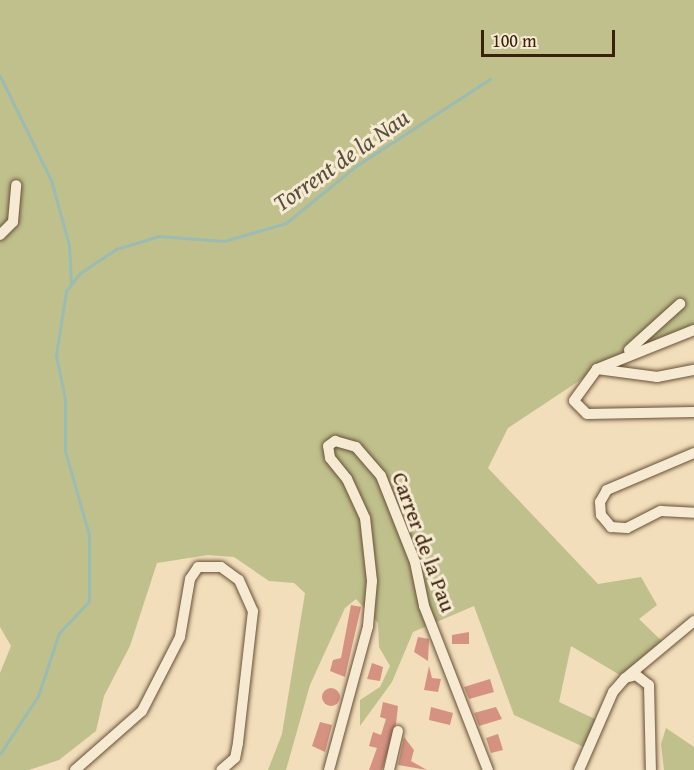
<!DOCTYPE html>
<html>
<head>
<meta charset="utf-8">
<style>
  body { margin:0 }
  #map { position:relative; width:694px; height:770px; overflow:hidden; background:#f2deba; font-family:"Gentium Book Plus",serif }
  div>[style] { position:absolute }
  .green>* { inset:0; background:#bfc08c }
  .stream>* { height:3px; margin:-1.5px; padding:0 1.5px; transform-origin:1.5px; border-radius:1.5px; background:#9bbcb2 }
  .building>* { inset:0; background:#d59281 }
  .round { border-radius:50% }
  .roads { filter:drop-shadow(0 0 2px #685037) drop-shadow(0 0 2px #685037) }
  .minor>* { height:10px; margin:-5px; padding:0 5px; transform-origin:5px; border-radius:5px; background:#f7ead2 }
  span { translate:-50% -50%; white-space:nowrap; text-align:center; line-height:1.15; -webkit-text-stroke:6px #f7ead2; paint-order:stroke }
  .street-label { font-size:22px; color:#3a210b }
  .water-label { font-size:24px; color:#57503d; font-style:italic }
  .scale { position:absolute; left:481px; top:30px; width:134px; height:27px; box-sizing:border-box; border:3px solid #3a210b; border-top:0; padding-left:8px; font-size:18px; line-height:21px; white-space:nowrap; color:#3a210b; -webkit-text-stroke:4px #f7ead2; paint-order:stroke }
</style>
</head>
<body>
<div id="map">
  <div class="green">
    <i style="clip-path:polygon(0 0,694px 0,694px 330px,597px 369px,508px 428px,488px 468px,598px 584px,641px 577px,657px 605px,639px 619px,666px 645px,625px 678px,571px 646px,559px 702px,597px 720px,586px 748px,514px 715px,474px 606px,413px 632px,392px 682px,360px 726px,360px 700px,380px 687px,390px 666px,379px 647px,378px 623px,356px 599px,345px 608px,310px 685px,286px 770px,268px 770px,282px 734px,305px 593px,294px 583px,269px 581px,234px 557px,208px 555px,157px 563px,130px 646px,104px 696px,96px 731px,59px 760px,29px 770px,0 770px,0 673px,11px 646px,0 627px)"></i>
    <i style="clip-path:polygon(666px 728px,694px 747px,694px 770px,664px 770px,661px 744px)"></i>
  </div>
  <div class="stream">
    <i style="left:0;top:76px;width:116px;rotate:63.9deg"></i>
    <i style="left:51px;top:180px;width:67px;rotate:74.5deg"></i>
    <i style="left:69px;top:245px;width:39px;rotate:87deg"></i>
    <i style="left:0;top:754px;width:69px;rotate:-56.8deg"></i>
    <i style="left:38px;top:696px;width:66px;rotate:-71.6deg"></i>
    <i style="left:59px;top:633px;width:44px;rotate:-46.8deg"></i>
    <i style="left:89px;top:601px;width:66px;rotate:-90deg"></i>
    <i style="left:89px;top:535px;width:87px;rotate:-105.9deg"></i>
    <i style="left:65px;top:451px;width:52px;rotate:-90deg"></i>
    <i style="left:65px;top:399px;width:45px;rotate:-101.6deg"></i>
    <i style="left:56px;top:355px;width:65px;rotate:-81.1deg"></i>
    <i style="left:66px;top:291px;width:23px;rotate:-52deg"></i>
    <i style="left:80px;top:273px;width:43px;rotate:-33.7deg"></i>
    <i style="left:116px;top:249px;width:45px;rotate:-16.8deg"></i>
    <i style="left:159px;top:236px;width:65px;rotate:4.4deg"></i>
    <i style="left:224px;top:241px;width:65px;rotate:-16.2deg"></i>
    <i style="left:286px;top:223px;width:90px;rotate:-39.2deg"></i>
    <i style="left:356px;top:166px;width:160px;rotate:-33deg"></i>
  </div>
  <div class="building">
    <i style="clip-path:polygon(351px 605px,361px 607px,345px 677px,330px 671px,333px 660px,341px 658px)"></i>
    <i style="clip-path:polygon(469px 632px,469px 644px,452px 644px,452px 635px)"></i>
    <i style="clip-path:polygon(418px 637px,429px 639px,428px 661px,414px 652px)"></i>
    <i style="clip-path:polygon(372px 663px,383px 667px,380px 681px,367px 679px)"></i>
    <i style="clip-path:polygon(429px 666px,432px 678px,441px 679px,438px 692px,424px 690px)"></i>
    <i style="clip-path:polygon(490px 679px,494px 692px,469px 699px,464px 687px)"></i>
    <i class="round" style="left:322px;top:688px;width:18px;height:18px"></i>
    <i style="clip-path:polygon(383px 702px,398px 706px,396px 724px,382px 770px,369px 770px,377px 748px,369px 746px,373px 732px,381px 735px,386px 719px,380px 717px)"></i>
    <i style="clip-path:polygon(431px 707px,453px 713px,450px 725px,429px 720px)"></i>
    <i style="clip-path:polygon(496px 707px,502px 719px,479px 726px,474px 713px)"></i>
    <i style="clip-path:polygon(320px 722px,332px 725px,325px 752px,312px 746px)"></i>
    <i style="clip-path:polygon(498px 734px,503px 750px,491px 753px,486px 738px)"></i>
    <i style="clip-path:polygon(404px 737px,414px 750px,411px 761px,427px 770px,398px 765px)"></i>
  </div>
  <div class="roads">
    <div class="minor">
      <i style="left:0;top:235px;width:18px;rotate:-45deg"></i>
      <i style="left:13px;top:222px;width:37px;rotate:-85deg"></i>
      <i style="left:694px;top:330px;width:105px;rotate:158.1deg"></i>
      <i style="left:597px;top:369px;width:39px;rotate:126deg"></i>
      <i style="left:574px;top:401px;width:18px;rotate:45deg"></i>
      <i style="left:587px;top:414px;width:107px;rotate:-1.1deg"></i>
      <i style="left:629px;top:350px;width:69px;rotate:-42deg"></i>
      <i style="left:597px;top:369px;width:61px;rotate:7.6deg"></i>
      <i style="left:657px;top:377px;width:38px;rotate:-11deg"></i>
      <i style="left:694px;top:453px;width:95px;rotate:157deg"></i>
      <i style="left:607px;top:490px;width:14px;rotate:120deg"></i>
      <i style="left:600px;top:502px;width:13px;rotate:86deg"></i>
      <i style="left:601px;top:515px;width:16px;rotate:50deg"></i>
      <i style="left:611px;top:527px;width:16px;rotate:4deg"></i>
      <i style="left:627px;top:528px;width:38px;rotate:-27deg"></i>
      <i style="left:661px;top:511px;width:33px;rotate:3deg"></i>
      <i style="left:628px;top:676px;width:86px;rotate:-39.8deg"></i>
      <i style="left:75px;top:770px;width:89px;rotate:-41.4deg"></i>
      <i style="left:142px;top:711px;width:83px;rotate:-62.8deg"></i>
      <i style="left:180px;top:637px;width:59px;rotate:-80.2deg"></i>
      <i style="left:190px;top:579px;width:14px;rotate:-56deg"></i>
      <i style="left:198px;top:567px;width:23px"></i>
      <i style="left:221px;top:567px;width:22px;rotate:36deg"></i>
      <i style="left:239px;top:580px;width:34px;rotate:66deg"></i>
      <i style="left:253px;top:611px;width:133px;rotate:96.5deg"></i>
      <i style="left:238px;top:743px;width:15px;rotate:101deg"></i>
      <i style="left:235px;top:758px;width:18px;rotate:139deg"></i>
      <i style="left:329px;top:770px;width:149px;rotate:-74.8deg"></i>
      <i style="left:368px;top:626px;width:45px;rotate:-84.9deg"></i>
      <i style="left:372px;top:581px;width:63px;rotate:-96.3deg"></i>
      <i style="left:365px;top:518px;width:43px;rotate:-114.8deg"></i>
      <i style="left:347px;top:479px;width:27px;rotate:-129deg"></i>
      <i style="left:330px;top:458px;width:12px;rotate:-99deg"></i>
      <i style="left:328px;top:446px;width:9px;rotate:-36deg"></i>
      <i style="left:335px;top:441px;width:22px;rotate:16deg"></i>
      <i style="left:356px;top:447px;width:38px;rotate:49deg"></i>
      <i style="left:381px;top:476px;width:92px;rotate:68.4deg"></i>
      <i style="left:415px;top:562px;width:45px;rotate:78.4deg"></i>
      <i style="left:424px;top:606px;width:176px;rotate:68.7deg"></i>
      <i style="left:389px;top:770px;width:40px;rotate:-77deg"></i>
      <i style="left:579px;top:770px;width:85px;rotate:-66.4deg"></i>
      <i style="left:613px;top:692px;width:18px;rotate:-49deg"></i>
      <i style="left:625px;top:678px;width:11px;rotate:-15deg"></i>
      <i style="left:636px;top:675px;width:16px;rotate:38deg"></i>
      <i style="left:649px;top:685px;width:85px;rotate:88.7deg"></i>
    </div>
  </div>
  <div class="street-label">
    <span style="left:424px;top:542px;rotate:70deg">Carrer de la Pau</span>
  </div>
  <div class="water-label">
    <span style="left:341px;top:160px;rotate:-35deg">Torrent de la Nau</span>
  </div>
  <div class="scale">100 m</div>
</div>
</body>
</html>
